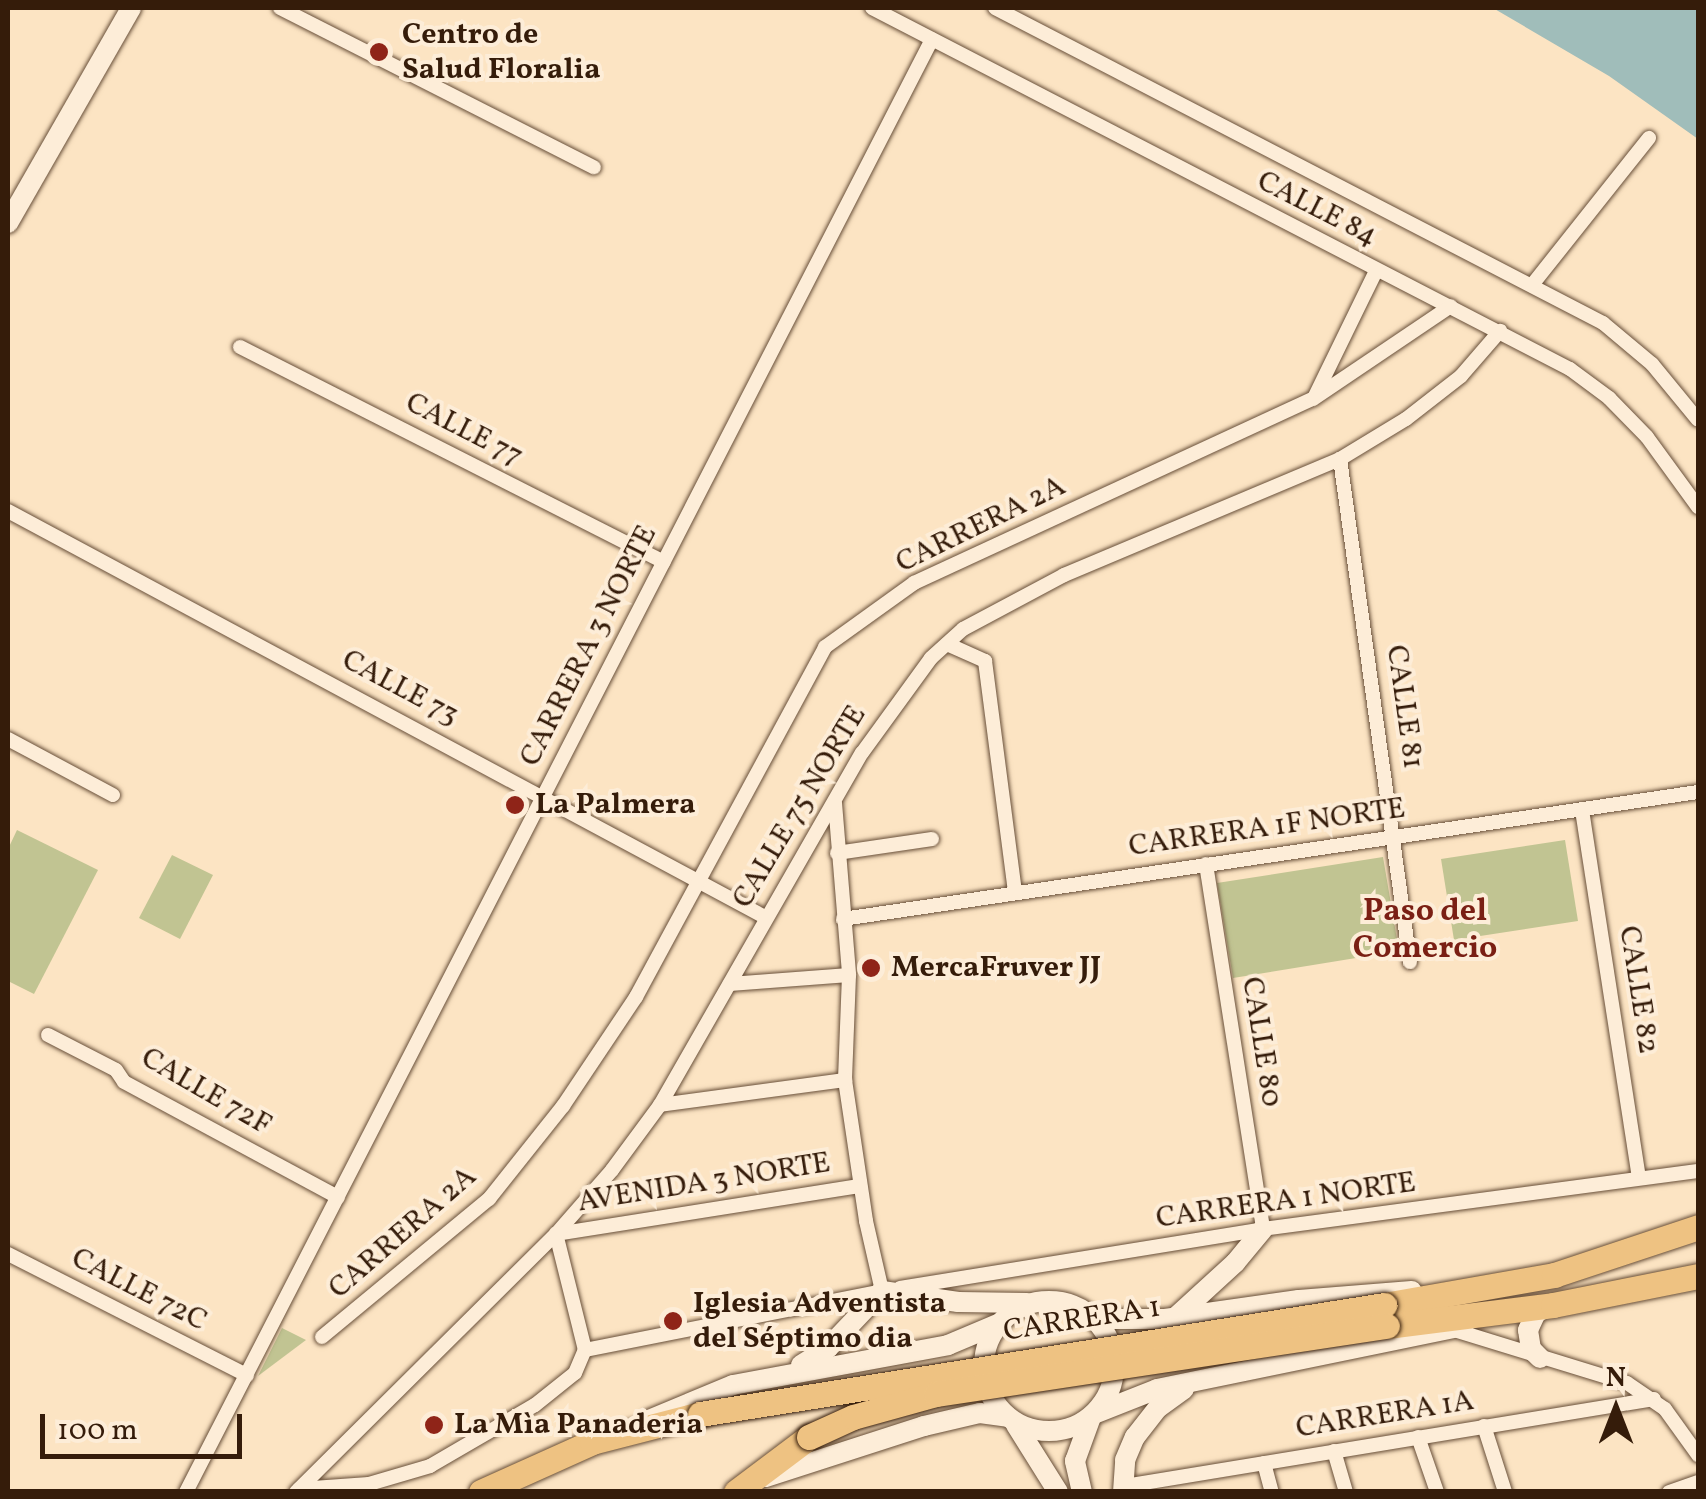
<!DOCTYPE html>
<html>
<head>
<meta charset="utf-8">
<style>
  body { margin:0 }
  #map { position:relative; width:1706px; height:1499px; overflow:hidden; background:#fce4c3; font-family:Vollkorn,serif }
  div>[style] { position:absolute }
  .green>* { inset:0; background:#c1c492 }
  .water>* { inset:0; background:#a0bdba }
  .roads { filter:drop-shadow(0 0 2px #674e38) drop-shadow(0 0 2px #674e38) }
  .street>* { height:14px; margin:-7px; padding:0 7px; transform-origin:7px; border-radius:7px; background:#fdedd8 }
  .secondary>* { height:20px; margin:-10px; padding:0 10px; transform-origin:10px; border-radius:10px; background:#fdedd8 }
  .secondary>.ring { margin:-10px; padding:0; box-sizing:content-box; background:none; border:20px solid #fdedd8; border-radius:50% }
  .highway>* { height:25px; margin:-12.5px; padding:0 12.5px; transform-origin:12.5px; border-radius:12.5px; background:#eec282 }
  .bridges { filter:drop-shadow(0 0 2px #351c0a) drop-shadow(0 0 2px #351c0a) }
  .highway-bridge>* { height:25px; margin:-12.5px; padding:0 12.5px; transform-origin:12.5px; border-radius:12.5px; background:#eec282 }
  .dots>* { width:28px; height:28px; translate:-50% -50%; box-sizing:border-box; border:5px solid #fdedd8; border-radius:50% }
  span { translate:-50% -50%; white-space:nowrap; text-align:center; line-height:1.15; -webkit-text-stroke:8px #fdedd8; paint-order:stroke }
  .poi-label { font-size:30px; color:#351c0a; font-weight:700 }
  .left { translate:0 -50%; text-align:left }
  .street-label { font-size:30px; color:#351c0a }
  .neighbourhood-label { font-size:32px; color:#7a1f14; font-weight:700 }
  .frame { position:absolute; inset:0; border:10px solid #351c0a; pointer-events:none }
  .north { position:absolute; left:1566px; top:1359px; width:100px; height:100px; -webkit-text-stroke:8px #fdedd8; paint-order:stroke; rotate:0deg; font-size:28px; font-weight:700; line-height:40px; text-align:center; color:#351c0a }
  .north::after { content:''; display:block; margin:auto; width:35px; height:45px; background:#351c0a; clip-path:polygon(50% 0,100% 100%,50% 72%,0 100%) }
  .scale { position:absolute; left:40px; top:1414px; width:202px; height:45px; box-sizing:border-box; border:5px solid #351c0a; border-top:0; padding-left:12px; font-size:30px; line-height:35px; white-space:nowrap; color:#351c0a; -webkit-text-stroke:8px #fdedd8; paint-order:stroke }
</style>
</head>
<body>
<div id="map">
  <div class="green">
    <i style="clip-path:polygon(17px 830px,98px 870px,34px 994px,8px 981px,8px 849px)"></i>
    <i style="clip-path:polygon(1565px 840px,1578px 921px,1454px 940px,1441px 859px)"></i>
    <i style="clip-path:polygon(172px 855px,213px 875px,180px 939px,139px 918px)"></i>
    <i style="clip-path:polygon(1383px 857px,1399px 951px,1233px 978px,1217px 883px)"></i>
    <i style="clip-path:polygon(282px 1328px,306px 1340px,258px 1376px)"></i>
  </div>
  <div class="water">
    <i style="clip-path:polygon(1493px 8px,1698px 8px,1698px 139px,1609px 76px)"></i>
  </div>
  <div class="roads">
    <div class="street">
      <i style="left:280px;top:8px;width:352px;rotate:26.9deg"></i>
      <i style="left:872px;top:8px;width:786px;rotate:27.35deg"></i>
      <i style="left:1570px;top:369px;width:49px;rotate:36.6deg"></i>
      <i style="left:1609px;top:398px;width:54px;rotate:45.7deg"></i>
      <i style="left:1647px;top:437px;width:87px;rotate:53.9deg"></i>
      <i style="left:995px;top:8px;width:685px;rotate:27.39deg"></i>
      <i style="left:1603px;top:323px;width:64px;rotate:39.9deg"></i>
      <i style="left:1652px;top:364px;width:72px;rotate:50.6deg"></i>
      <i style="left:1532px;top:285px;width:188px;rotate:-51.5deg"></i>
      <i style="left:240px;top:347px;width:475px;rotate:26.9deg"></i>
      <i style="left:1315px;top:396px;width:139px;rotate:-64deg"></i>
      <i style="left:1340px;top:459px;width:508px;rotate:82.08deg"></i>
      <i style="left:8px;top:511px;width:859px;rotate:28.21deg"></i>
      <i style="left:947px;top:644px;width:42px;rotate:24.1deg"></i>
      <i style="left:985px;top:661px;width:234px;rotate:82.6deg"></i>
      <i style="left:8px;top:739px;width:119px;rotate:28.1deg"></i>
      <i style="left:835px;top:803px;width:173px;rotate:85.3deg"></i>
      <i style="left:849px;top:975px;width:105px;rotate:92.2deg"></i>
      <i style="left:845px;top:1080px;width:143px;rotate:81.5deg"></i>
      <i style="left:866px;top:1221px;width:72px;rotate:77.1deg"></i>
      <i style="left:1582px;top:810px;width:372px;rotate:81.2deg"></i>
      <i style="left:837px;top:853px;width:96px;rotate:-8.4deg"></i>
      <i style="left:1206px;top:864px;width:369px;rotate:81.1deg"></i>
      <i style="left:843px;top:919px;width:864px;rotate:-8.45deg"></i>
      <i style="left:730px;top:984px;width:119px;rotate:-4.3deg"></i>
      <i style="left:48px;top:1035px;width:76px;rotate:27.2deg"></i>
      <i style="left:116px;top:1070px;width:14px;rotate:56deg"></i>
      <i style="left:124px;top:1082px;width:243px;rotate:28.3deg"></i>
      <i style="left:660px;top:1105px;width:187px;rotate:-7.7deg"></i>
      <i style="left:8px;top:1254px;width:268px;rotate:26.9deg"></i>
      <i style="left:900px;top:1288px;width:368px;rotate:-9.2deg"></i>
      <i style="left:1263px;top:1229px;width:439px;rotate:-7.6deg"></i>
      <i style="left:1451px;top:1329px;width:184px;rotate:17.1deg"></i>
      <i style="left:1627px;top:1383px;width:46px;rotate:34.4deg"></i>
      <i style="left:1665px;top:1409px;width:57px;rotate:54.3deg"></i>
      <i style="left:322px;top:1337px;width:217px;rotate:-39.6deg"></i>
      <i style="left:489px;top:1199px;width:119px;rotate:-51.5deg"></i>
      <i style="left:563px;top:1106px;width:131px;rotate:-56.2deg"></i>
      <i style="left:636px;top:997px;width:398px;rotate:-61.6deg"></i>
      <i style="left:825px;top:647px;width:110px;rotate:-35.7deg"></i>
      <i style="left:914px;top:583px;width:439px;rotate:-24.8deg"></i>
      <i style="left:1313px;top:399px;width:166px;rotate:-34deg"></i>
      <i style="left:585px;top:1350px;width:300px;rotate:-11.2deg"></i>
      <i style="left:585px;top:1350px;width:120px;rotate:-104deg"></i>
      <i style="left:556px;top:1234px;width:308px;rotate:-9deg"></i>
      <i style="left:1484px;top:1426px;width:69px;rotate:72.3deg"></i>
      <i style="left:1418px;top:1437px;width:58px;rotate:70.9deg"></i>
      <i style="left:1334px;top:1451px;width:43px;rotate:73.7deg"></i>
      <i style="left:1264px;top:1463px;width:30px;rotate:75deg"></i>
      <i style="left:299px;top:1489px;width:70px;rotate:-4.1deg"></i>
      <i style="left:369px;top:1484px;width:64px;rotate:-16.4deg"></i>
      <i style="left:430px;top:1466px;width:121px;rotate:-30.2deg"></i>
      <i style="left:535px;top:1405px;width:51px;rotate:-38.7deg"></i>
      <i style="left:575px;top:1373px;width:25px;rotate:-67deg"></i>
      <i style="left:186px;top:1492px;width:1633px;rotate:-62.82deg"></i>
      <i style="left:296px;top:1492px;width:366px;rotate:-44.8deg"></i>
      <i style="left:556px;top:1234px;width:85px;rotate:-48.8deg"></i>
      <i style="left:612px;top:1170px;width:81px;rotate:-53.6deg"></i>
      <i style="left:660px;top:1105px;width:406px;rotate:-60.2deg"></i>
      <i style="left:862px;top:753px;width:117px;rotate:-54deg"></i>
      <i style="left:931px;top:658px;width:43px;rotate:-42.2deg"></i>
      <i style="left:963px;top:629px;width:115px;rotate:-28.1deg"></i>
      <i style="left:1064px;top:575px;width:299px;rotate:-22.8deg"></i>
      <i style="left:1340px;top:459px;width:77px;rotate:-31.2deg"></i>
      <i style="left:1406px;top:419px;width:70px;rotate:-38deg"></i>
      <i style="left:1461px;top:376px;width:60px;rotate:-49.1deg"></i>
      <i style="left:1127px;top:1492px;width:6px;rotate:-108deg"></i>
      <i style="left:1125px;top:1486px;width:536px;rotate:-9.34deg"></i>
      <i style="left:1669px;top:1492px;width:31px;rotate:-19deg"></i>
    </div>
    <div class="secondary">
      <i style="left:8px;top:223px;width:248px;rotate:-60.2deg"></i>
      <i class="ring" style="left:984px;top:1301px;width:110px;height:110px"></i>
      <i style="left:1177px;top:1316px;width:79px;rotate:-42.4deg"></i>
      <i style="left:1235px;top:1263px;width:44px;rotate:-50.5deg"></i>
      <i style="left:1095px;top:1319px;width:70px"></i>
      <i style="left:1165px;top:1319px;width:135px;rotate:-8.1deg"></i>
      <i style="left:1299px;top:1300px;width:113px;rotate:-4.6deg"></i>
      <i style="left:1540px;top:1358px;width:13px;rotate:-135deg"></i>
      <i style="left:1531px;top:1349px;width:19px;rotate:-99deg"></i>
      <i style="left:1528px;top:1330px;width:19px;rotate:-65deg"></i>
      <i style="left:1536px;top:1313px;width:17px;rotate:-28deg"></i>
      <i style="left:801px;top:1365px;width:32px;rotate:-32deg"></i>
      <i style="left:828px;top:1348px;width:79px;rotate:-46.5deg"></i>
      <i style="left:882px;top:1291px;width:77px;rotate:8.2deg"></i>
      <i style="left:958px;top:1302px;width:69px;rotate:0.8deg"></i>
      <i style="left:1094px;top:1414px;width:68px;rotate:-21.6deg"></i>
      <i style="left:1157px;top:1389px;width:313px;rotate:-11.6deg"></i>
      <i style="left:649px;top:1420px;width:91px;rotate:-22.6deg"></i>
      <i style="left:733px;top:1385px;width:219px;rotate:-10.5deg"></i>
      <i style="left:948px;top:1345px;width:56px;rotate:-22.9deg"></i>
      <i style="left:1016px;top:1425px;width:79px;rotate:57.9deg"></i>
      <i style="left:766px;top:1477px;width:166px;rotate:-17.9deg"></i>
      <i style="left:924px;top:1426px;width:57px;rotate:-13.1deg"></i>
      <i style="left:980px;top:1413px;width:28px;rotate:8deg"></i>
      <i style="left:1082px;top:1492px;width:32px;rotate:-103deg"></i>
      <i style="left:1075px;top:1461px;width:47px;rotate:-70deg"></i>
      <i style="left:1123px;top:1492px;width:32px;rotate:-86deg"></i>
      <i style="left:1125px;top:1460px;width:25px;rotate:-67deg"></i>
      <i style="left:1135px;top:1437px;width:37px;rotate:-52deg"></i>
      <i style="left:1158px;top:1408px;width:32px;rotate:-36deg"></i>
    </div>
    <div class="highway">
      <i style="left:1384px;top:1305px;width:173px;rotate:-10deg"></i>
      <i style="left:1554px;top:1275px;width:152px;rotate:-18.4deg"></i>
      <i style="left:1387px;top:1326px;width:167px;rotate:-7.2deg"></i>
      <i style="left:1553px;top:1305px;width:148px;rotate:-11.3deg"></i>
      <i style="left:481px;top:1492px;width:122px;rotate:-24.2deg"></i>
      <i style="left:592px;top:1442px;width:112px;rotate:-14.5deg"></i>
      <i style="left:736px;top:1492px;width:91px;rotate:-37deg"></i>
    </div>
  </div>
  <div class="bridges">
    <div class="highway-bridge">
      <i style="left:700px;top:1414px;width:693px;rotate:-9.05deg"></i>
      <i style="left:809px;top:1437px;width:48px;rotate:-24.4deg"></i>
      <i style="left:853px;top:1417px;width:86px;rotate:-15.5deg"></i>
      <i style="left:936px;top:1394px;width:456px;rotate:-8.6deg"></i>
    </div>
  </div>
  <div class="dots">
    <i style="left:379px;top:52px;background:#8f2418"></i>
    <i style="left:515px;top:805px;background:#8f2418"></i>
    <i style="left:871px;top:968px;background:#8f2418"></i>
    <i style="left:673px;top:1321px;background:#8f2418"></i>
    <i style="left:434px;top:1425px;background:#8f2418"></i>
  </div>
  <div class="poi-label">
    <span class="left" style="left:402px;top:52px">Centro de<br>Salud Floralia</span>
    <span class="left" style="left:535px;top:805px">La Palmera</span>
    <span class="left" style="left:891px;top:968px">MercaFruver JJ</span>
    <span class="left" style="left:693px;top:1321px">Iglesia Adventista<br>del Séptimo dia</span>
    <span class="left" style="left:454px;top:1425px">La Mìa Panaderia</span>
  </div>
  <div class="street-label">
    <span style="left:1317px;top:209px;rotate:27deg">CALLE 84</span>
    <span style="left:464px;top:430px;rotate:27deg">CALLE 77</span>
    <span style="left:981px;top:525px;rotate:-26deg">CARRERA 2A</span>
    <span style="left:589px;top:646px;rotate:-63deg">CARRERA 3 NORTE</span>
    <span style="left:400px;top:688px;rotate:28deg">CALLE 73</span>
    <span style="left:1404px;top:707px;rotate:82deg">CALLE 81</span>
    <span style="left:800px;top:807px;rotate:-59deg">CALLE 75 NORTE</span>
    <span style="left:1267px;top:828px;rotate:-8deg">CARRERA 1F NORTE</span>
    <span style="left:1638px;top:990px;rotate:81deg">CALLE 82</span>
    <span style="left:1261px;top:1042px;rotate:81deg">CALLE 80</span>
    <span style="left:206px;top:1092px;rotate:30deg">CALLE 72F</span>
    <span style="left:704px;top:1183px;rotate:-9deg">AVENIDA 3 NORTE</span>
    <span style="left:1286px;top:1201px;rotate:-8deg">CARRERA 1 NORTE</span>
    <span style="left:403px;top:1233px;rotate:-41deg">CARRERA 2A</span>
    <span style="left:139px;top:1290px;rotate:27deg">CALLE 72C</span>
    <span style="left:1082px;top:1320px;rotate:-9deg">CARRERA 1</span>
    <span style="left:1385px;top:1415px;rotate:-9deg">CARRERA 1A</span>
  </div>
  <div class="neighbourhood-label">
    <span style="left:1425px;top:931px">Paso del<br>Comercio</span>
  </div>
  <div class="frame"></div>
  <div class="north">N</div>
  <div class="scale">100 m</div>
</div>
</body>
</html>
